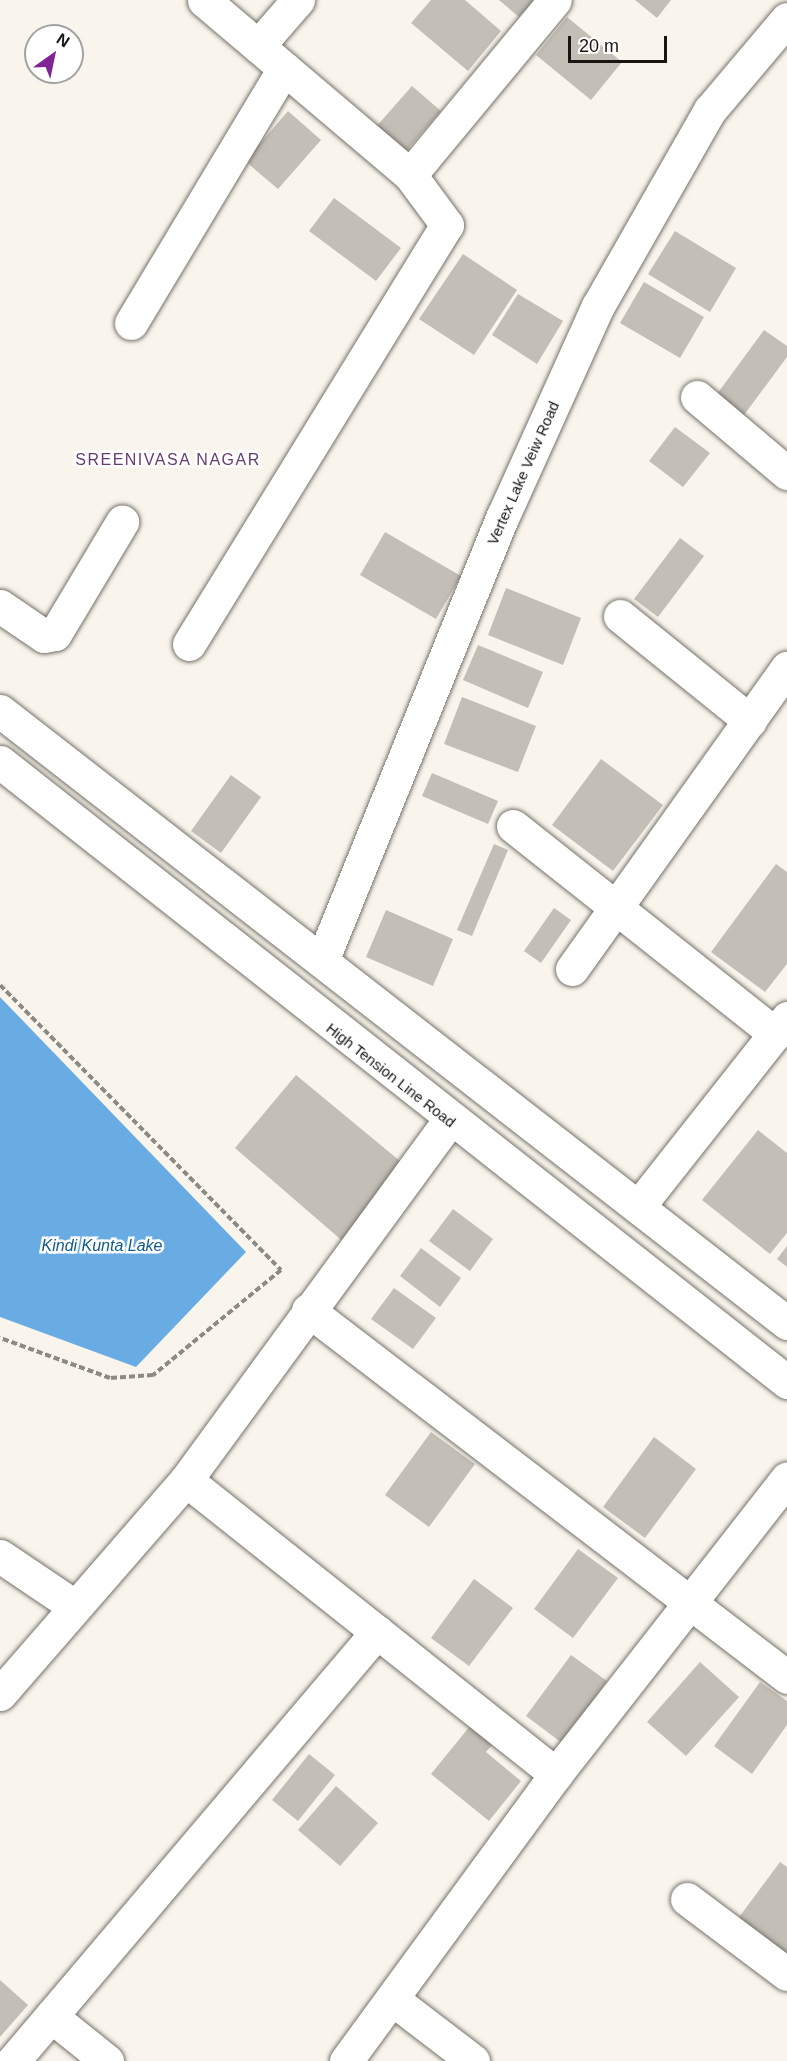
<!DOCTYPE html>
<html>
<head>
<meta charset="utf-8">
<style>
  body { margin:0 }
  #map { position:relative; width:787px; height:2061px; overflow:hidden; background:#f9f5ec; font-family:Helvetica,sans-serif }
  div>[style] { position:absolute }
  .water>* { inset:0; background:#69abe3 }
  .building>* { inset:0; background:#c3beb6 }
  .path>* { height:4px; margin-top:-2px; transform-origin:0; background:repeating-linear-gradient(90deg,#8c8a84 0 6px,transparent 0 9px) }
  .roads { filter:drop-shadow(0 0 2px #76726a) drop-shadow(0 0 2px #76726a) }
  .minor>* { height:33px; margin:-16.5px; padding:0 16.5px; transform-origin:16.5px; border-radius:16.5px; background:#fff }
  .major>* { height:33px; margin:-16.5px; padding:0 16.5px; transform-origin:16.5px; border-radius:16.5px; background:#fff }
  span { translate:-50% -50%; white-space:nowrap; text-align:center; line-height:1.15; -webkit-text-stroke:5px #fff; paint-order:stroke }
  .street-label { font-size:15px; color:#171613 }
  .neighbourhood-label { font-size:16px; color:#663b71; letter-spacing:1.5px }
  .water-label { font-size:16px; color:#0e5a8f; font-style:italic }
  .north { position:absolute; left:24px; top:24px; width:60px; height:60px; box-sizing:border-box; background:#fff; border:2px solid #a2a2a1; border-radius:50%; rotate:33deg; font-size:16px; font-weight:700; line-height:24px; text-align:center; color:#171613 }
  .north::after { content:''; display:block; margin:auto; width:21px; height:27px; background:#7f2694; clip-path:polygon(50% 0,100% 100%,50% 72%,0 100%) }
  .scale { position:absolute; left:568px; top:36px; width:99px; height:27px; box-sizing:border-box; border:3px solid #171613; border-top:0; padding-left:8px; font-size:18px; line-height:21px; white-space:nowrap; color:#171613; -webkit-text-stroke:4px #fff; paint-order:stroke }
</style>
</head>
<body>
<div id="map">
  <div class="water">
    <i style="clip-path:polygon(0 997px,246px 1252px,136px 1367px,0 1317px)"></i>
  </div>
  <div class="building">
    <i style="clip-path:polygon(431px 0,465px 0,501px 31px,468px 71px,411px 23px)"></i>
    <i style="clip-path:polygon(499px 0,534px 0,519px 17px)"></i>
    <i style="clip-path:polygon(635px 0,671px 0,657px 18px)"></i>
    <i style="clip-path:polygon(567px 17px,622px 62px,591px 100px,536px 55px)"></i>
    <i style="clip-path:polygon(412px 86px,441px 111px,404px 153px,375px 128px)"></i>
    <i style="clip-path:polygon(288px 111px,321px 140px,278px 189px,245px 161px)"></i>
    <i style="clip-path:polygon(334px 198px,401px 248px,376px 281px,309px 231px)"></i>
    <i style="clip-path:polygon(675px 231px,736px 268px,710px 312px,648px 274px)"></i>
    <i style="clip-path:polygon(463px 254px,517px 290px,474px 355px,419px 319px)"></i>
    <i style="clip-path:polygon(644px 282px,704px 317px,680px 358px,620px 323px)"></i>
    <i style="clip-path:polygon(518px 294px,563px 321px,537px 364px,492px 335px)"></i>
    <i style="clip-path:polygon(764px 330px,787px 346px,787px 357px,744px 415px,717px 394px)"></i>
    <i style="clip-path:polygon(675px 427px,710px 453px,683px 487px,649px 461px)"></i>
    <i style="clip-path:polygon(385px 532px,461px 576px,436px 619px,360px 575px)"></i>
    <i style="clip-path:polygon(680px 538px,704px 556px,658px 617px,634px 599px)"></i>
    <i style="clip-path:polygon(506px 588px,581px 618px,563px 665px,488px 635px)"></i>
    <i style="clip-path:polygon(478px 645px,543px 672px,528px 708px,463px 680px)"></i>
    <i style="clip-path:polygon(462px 697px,536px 726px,518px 772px,444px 744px)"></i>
    <i style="clip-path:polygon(601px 759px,663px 805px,613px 871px,552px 825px)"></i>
    <i style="clip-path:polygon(432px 773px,498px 801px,488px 824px,422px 796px)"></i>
    <i style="clip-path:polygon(231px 775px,261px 797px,221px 853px,191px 831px)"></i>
    <i style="clip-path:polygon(494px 844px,508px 850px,472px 936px,457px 930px)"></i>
    <i style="clip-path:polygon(776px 864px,787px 872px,787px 964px,765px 992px,711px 952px)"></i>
    <i style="clip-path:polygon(554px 908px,571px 920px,541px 963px,524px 951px)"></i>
    <i style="clip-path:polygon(386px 910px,453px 939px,433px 986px,366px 957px)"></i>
    <i style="clip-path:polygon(296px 1075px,406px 1166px,346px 1244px,235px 1148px)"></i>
    <i style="clip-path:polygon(758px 1130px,787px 1153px,787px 1233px,770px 1254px,702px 1200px)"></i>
    <i style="clip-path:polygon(453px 1209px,493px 1239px,470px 1271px,429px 1241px)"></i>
    <i style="clip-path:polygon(787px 1246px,787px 1267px,777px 1259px)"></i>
    <i style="clip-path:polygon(421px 1248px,461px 1278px,440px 1307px,400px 1276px)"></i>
    <i style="clip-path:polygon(394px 1288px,436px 1318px,413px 1349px,371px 1319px)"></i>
    <i style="clip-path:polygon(431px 1432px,475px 1464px,429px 1527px,385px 1495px)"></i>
    <i style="clip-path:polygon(654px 1437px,696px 1469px,645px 1538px,603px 1507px)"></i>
    <i style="clip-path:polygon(578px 1549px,618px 1578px,573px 1638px,534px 1609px)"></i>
    <i style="clip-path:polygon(474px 1579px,513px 1608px,469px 1666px,431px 1638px)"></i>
    <i style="clip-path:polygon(571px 1655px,607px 1681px,562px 1743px,526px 1716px)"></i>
    <i style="clip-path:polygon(700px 1662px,739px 1697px,686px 1756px,647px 1722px)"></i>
    <i style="clip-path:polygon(760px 1682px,787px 1701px,787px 1725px,752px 1774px,714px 1746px)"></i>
    <i style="clip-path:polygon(470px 1726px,492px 1745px,486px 1752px,521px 1781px,489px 1821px,431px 1774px)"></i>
    <i style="clip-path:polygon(309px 1754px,335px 1775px,298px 1821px,272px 1800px)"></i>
    <i style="clip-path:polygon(336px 1786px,378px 1823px,340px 1866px,298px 1830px)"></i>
    <i style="clip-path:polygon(780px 1862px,787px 1867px,787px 1956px,737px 1920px)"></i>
    <i style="clip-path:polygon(0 1980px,28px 2005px,0 2037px)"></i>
  </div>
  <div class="path">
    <i style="left:0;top:985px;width:400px;rotate:45.4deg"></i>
    <i style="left:281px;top:1270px;width:166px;rotate:140.6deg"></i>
    <i style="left:153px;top:1375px;width:43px;rotate:176deg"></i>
    <i style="left:110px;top:1378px;width:117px;rotate:-160deg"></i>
  </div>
  <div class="roads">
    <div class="minor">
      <i style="left:258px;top:46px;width:61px;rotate:-49deg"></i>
      <i style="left:410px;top:175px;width:227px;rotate:-50.4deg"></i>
      <i style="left:131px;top:323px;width:297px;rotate:-59deg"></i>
      <i style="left:697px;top:397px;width:118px;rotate:40.2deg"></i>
      <i style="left:0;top:606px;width:53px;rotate:34.3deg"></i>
      <i style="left:44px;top:636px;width:11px;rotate:-10deg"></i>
      <i style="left:55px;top:634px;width:131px;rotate:-59.1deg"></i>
      <i style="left:620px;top:616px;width:167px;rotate:38.9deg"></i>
      <i style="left:189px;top:644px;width:492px;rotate:-58.4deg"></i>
      <i style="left:447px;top:225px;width:62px;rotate:-126.5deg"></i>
      <i style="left:410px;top:175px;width:270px;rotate:-139.7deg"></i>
      <i style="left:513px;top:826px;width:335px;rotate:38.4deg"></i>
      <i style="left:322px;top:961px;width:480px;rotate:-67.9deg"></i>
      <i style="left:503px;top:516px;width:230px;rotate:-65.7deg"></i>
      <i style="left:598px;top:306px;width:226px;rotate:-60.3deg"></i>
      <i style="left:710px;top:110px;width:119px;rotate:-49.8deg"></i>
      <i style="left:572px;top:969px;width:370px;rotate:-54.5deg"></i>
      <i style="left:638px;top:1207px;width:241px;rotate:-51.7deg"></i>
      <i style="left:308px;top:1310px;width:603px;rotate:37.46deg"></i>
      <i style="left:186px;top:1480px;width:473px;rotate:38.5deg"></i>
      <i style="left:0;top:1556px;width:89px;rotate:34deg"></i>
      <i style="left:0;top:1694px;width:284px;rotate:-49deg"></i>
      <i style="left:186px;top:1480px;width:446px;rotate:-53.8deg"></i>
      <i style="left:687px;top:1899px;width:125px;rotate:36.9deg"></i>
      <i style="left:392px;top:1999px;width:102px;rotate:37.4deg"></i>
      <i style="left:51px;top:2016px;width:72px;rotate:38.8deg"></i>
      <i style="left:13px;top:2061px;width:563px;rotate:-49.69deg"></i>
      <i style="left:346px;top:2061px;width:356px;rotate:-53.8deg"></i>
      <i style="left:556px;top:1774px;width:375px;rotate:-52deg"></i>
    </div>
    <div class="major">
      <i style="left:0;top:711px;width:997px;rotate:37.87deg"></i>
      <i style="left:0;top:762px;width:1002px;rotate:38.23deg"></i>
    </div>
  </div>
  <div class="street-label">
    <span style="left:523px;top:473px;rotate:-66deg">Vertex Lake Veiw Road</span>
    <span style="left:391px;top:1075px;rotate:38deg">High Tension Line Road</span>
  </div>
  <div class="neighbourhood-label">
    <span style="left:168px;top:460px">SREENIVASA NAGAR</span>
  </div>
  <div class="water-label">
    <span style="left:102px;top:1246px">Kindi Kunta Lake</span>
  </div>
  <div class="north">N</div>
  <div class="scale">20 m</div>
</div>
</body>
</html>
